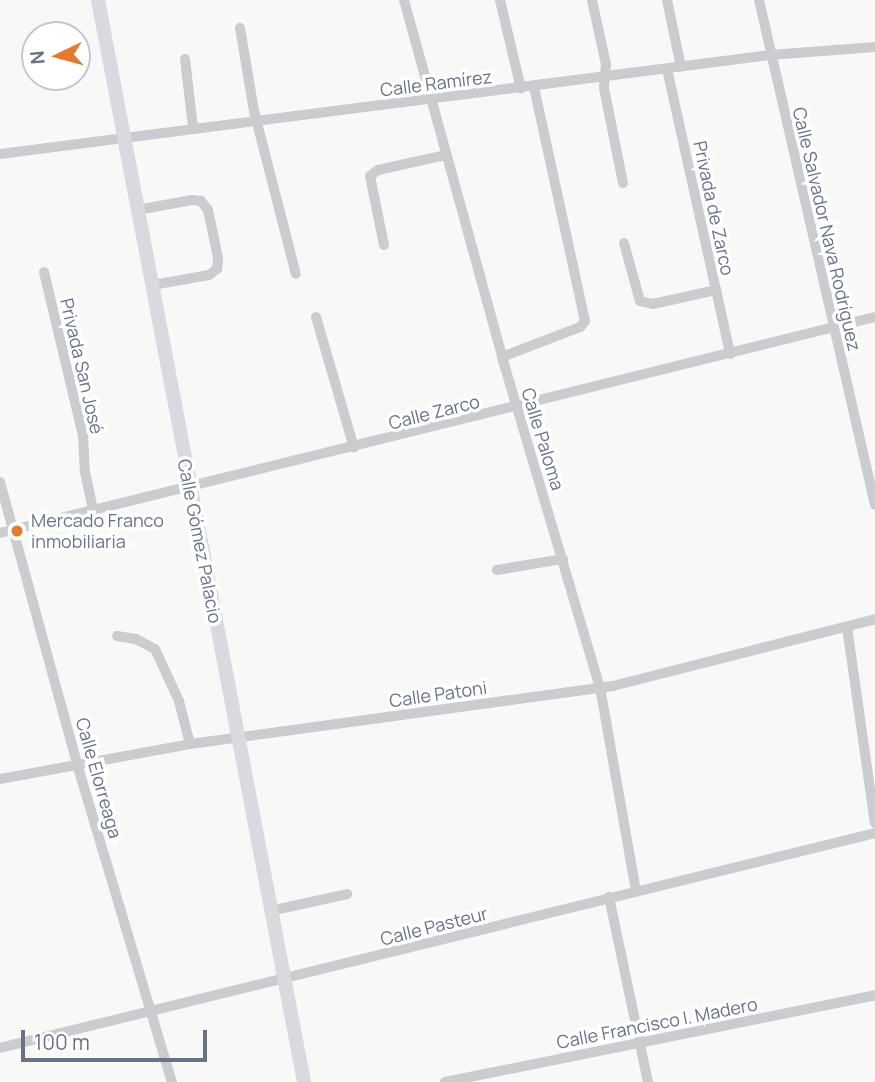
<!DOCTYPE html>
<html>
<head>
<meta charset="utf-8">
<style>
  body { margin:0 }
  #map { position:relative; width:875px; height:1082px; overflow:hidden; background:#f8f9f6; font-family:Manrope,sans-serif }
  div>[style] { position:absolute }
  .street>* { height:10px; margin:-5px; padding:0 5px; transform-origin:5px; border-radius:5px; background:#caccd0 }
  .secondary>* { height:14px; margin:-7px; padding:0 7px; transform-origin:7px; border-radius:7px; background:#d8dae0 }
  .dots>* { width:19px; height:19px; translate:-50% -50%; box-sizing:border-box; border:4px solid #fff; border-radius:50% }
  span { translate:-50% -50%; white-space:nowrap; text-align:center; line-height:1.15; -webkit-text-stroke:7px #fff; paint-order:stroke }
  .street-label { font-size:18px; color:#687388 }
  .poi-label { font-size:18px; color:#687388 }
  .left { translate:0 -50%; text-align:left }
  .north { position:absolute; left:21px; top:21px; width:70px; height:70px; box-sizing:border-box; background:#fff; border:2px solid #c3c7cf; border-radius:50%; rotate:265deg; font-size:19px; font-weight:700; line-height:28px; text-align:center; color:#687388 }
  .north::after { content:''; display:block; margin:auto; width:24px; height:32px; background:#e57b2a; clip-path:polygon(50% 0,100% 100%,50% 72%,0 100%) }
  .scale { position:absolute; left:21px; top:1030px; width:186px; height:32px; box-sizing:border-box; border:4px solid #687388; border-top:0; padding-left:9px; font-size:21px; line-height:24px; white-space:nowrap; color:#687388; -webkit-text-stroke:5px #fff; paint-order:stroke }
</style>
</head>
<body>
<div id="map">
  <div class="street">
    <i style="left:404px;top:0;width:370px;rotate:74.6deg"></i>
    <i style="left:502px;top:357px;width:344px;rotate:73.5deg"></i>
    <i style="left:600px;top:687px;width:207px;rotate:80deg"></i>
    <i style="left:500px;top:0;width:91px;rotate:76.7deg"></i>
    <i style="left:592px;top:0;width:66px;rotate:77.7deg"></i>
    <i style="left:606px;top:64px;width:24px;rotate:95deg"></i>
    <i style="left:604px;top:88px;width:97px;rotate:78.7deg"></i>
    <i style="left:667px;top:0;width:68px;rotate:78.2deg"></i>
    <i style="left:759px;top:0;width:518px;rotate:77.06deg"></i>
    <i style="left:240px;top:28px;width:84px;rotate:80.4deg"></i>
    <i style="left:254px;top:111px;width:168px;rotate:75.6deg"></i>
    <i style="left:185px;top:59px;width:68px;rotate:83.3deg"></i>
    <i style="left:667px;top:69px;width:292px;rotate:77.5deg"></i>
    <i style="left:0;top:154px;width:776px;rotate:-7.33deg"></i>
    <i style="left:770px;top:55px;width:105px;rotate:-4.4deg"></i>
    <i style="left:137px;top:210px;width:56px;rotate:-10.3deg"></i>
    <i style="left:192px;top:200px;width:9px;rotate:6deg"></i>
    <i style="left:201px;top:201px;width:11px;rotate:52deg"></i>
    <i style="left:208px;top:210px;width:49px;rotate:78.2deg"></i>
    <i style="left:218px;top:258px;width:11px;rotate:95deg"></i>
    <i style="left:217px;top:269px;width:10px;rotate:143deg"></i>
    <i style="left:209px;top:275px;width:58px;rotate:170deg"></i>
    <i style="left:624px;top:243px;width:60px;rotate:74.6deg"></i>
    <i style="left:640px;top:301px;width:13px;rotate:13deg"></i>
    <i style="left:653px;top:304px;width:65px;rotate:-12.5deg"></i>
    <i style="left:384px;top:245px;width:70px;rotate:-101.5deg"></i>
    <i style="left:370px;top:176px;width:10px;rotate:-37deg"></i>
    <i style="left:378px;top:170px;width:70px;rotate:-12.4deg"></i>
    <i style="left:44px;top:272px;width:169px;rotate:76.6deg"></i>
    <i style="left:83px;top:436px;width:36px;rotate:87deg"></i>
    <i style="left:85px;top:472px;width:39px;rotate:78deg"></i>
    <i style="left:316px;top:317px;width:136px;rotate:73.8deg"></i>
    <i style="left:502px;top:357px;width:84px;rotate:-21deg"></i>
    <i style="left:580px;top:327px;width:8px;rotate:-50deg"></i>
    <i style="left:585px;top:321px;width:239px;rotate:-102.3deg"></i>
    <i style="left:0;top:482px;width:292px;rotate:74.7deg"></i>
    <i style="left:77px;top:764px;width:332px;rotate:73.4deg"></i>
    <i style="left:0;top:533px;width:901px;rotate:-13.87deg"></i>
    <i style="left:497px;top:570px;width:67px;rotate:-9.5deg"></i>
    <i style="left:847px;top:627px;width:198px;rotate:81.9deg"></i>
    <i style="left:117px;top:636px;width:19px;rotate:9deg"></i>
    <i style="left:136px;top:639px;width:21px;rotate:28deg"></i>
    <i style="left:155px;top:649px;width:57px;rotate:65.2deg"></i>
    <i style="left:179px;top:701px;width:44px;rotate:75.7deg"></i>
    <i style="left:0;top:779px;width:193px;rotate:-10.4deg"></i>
    <i style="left:190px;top:744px;width:427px;rotate:-7.8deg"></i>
    <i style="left:613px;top:686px;width:270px;rotate:-14.3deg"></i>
    <i style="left:609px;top:897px;width:189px;rotate:78.1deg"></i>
    <i style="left:270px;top:911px;width:79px;rotate:-12.4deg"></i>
    <i style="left:0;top:1048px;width:901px;rotate:-13.8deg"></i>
    <i style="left:445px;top:1082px;width:439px;rotate:-11.4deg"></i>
  </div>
  <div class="secondary">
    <i style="left:98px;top:0;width:1101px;rotate:79.22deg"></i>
  </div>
  <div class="dots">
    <i style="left:17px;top:531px;background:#e57b2a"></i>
  </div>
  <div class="street-label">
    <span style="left:436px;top:83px;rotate:-7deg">Calle Ramírez</span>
    <span style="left:714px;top:208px;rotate:78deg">Privada de Zarco</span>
    <span style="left:827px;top:229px;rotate:77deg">Calle Salvador Nava Rodríguez</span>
    <span style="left:82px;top:366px;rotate:77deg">Privada San José</span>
    <span style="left:434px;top:412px;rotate:-14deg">Calle Zarco</span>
    <span style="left:543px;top:439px;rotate:73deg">Calle Paloma</span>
    <span style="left:200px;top:541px;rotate:79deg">Calle Gómez Palacio</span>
    <span style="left:438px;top:694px;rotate:-8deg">Calle Patoni</span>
    <span style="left:99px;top:778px;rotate:74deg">Calle Elorreaga</span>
    <span style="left:434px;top:926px;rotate:-14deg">Calle Pasteur</span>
    <span style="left:657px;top:1023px;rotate:-11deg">Calle Francisco I. Madero</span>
  </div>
  <div class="poi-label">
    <span class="left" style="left:31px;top:531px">Mercado Franco<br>inmobiliaria</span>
  </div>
  <div class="north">N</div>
  <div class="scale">100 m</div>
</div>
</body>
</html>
